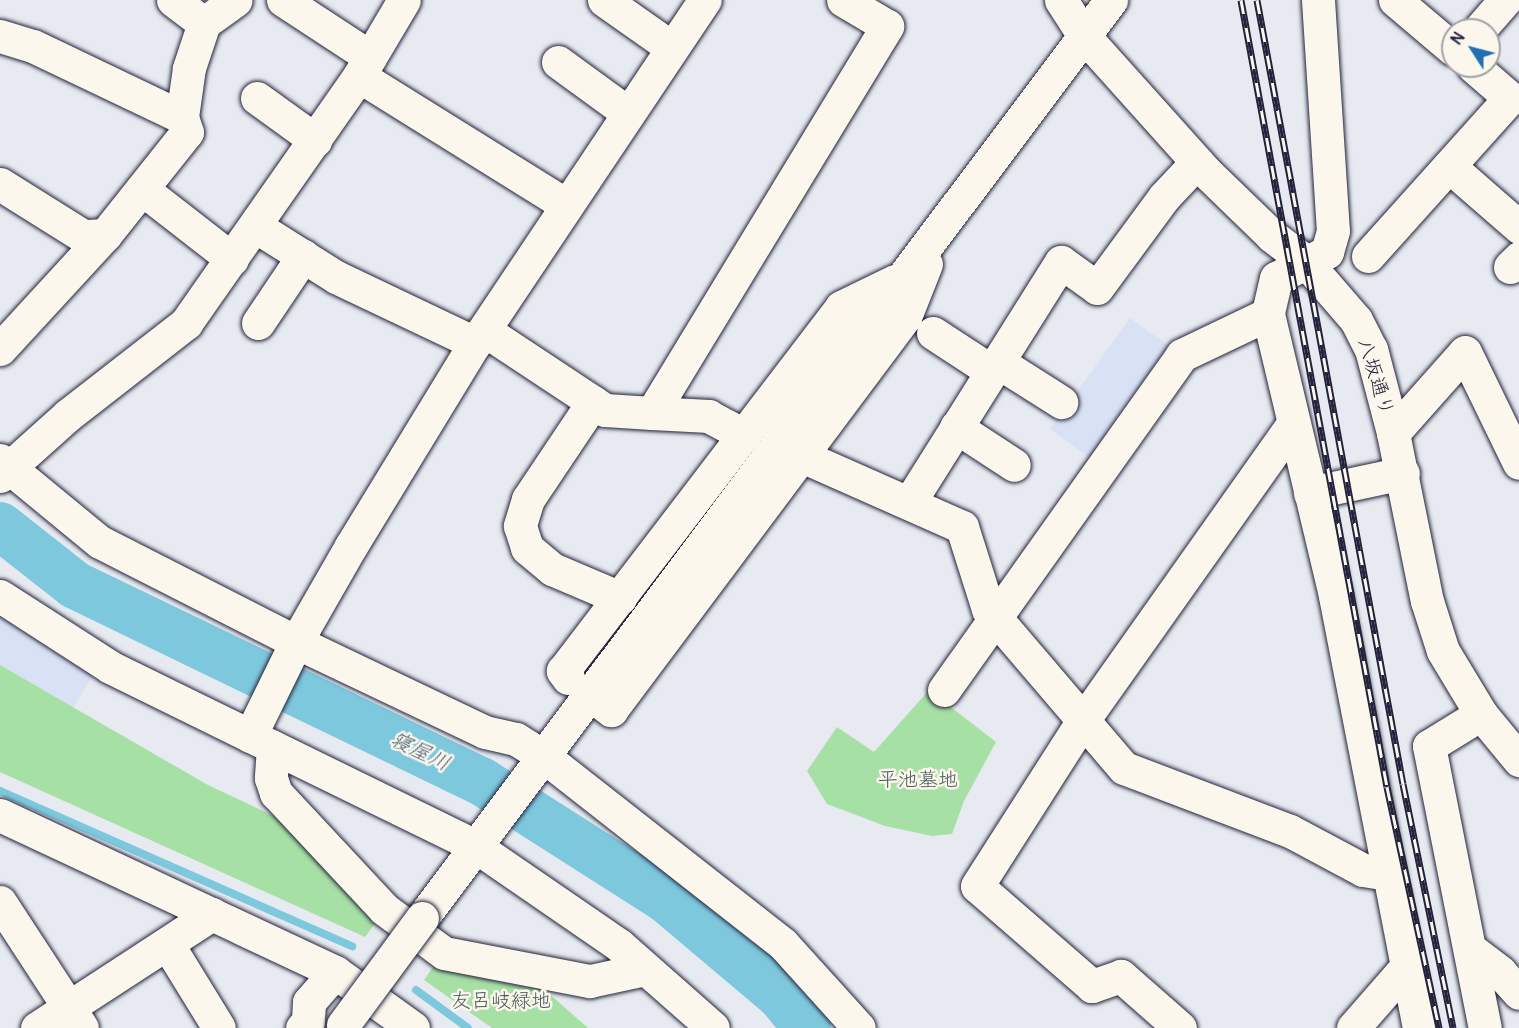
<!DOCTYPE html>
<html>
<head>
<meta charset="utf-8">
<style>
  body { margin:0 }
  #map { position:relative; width:1519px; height:1028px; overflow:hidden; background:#e7ebf1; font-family:Pangolin,"Klee One",sans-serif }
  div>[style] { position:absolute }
  .built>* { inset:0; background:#d9e2f5 }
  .green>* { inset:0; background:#a7e0a5 }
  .stream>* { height:8px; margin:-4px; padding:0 4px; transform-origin:4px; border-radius:4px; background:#7ec8de }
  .river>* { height:48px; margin:-24px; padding:0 24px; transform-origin:24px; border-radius:24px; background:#7ec8de }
  .roads { filter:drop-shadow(0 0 2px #22223b) drop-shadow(0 0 2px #22223b) }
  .minor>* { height:33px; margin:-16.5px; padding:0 16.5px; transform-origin:16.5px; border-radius:16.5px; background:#fbf7ec }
  .rail>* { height:7px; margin-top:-3.5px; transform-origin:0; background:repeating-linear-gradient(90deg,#fbf7ec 0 14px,#22223b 0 28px); box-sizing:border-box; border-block:2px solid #22223b }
  .bridges { filter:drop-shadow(0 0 2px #22223b) drop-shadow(0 0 2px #22223b) }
  .minor-bridge>* { height:33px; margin:-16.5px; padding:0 16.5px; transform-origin:16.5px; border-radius:16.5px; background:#fbf7ec }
  span { translate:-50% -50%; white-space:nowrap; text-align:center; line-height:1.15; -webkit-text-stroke:5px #fbf7ec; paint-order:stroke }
  .street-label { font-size:20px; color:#22223b }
  .park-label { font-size:20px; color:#4a5b5b }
  .water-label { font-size:21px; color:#425c74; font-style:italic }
  .north { position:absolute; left:1441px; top:18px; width:60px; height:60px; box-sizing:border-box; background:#fbf7ec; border:2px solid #a4a2a5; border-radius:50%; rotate:306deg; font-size:16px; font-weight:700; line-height:24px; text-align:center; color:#22223b }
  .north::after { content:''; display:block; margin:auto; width:21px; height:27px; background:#1f6fb2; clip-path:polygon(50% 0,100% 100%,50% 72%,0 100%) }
</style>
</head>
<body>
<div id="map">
  <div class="built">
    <i style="clip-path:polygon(1130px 318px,1173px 349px,1094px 461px,1050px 429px)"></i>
    <i style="clip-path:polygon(0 608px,96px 670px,72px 710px,0 673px)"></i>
  </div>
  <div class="green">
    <i style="clip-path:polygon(0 665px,208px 785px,295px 826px,379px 918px,365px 937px,0 772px)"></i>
    <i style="clip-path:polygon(929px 690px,996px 742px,964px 801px,952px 834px,932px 836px,885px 826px,827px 804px,807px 771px,837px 727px,874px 752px)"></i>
    <i style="clip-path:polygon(440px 957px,529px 976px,588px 1028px,492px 1028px,424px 980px)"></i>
  </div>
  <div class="stream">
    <i style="left:0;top:791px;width:385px;rotate:23.8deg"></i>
    <i style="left:416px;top:990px;width:64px;rotate:36.2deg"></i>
  </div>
  <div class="river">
    <i style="left:0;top:526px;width:95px;rotate:38.2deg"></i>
    <i style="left:75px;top:585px;width:451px;rotate:25.8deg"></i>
    <i style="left:481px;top:781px;width:219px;rotate:32.5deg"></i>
    <i style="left:666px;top:899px;width:150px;rotate:40.1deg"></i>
    <i style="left:781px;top:996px;width:41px;rotate:50.9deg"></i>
  </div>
  <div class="roads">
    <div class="minor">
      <i style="left:173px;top:0;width:39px;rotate:37deg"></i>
      <i style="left:204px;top:23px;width:39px;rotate:-36deg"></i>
      <i style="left:283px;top:0;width:104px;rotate:33.2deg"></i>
      <i style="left:604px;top:0;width:83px;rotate:35.2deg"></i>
      <i style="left:1061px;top:0;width:43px;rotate:57.4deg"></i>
      <i style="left:1084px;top:36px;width:181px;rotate:48.1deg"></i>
      <i style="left:1205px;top:171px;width:93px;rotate:44.1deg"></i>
      <i style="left:1272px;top:236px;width:41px;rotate:37.1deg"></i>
      <i style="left:1305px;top:261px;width:78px;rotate:49.2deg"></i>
      <i style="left:1356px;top:320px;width:33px;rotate:63deg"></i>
      <i style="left:1371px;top:349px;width:87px;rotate:75.3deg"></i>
      <i style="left:1393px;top:433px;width:171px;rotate:78.6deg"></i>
      <i style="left:1427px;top:601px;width:52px;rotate:72.3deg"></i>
      <i style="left:1443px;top:651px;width:74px;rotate:58.9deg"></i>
      <i style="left:1481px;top:714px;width:60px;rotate:50.4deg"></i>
      <i style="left:1318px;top:0;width:231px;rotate:86.3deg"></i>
      <i style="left:1333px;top:231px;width:22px;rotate:106deg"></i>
      <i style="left:1327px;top:252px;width:57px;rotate:153deg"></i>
      <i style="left:1276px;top:278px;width:37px;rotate:103deg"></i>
      <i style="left:1268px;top:314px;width:290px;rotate:76.6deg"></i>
      <i style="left:1335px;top:596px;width:440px;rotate:79deg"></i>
      <i style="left:1395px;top:0;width:76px;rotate:40.2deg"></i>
      <i style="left:1479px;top:30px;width:40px;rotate:-49deg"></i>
      <i style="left:0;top:36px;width:34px;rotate:17deg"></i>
      <i style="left:33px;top:46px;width:165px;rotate:25.5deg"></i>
      <i style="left:182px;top:117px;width:16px;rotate:72deg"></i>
      <i style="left:187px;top:132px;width:132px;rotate:128.5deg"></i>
      <i style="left:105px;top:235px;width:22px;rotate:177deg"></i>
      <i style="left:83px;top:236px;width:98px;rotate:-147.9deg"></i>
      <i style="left:558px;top:62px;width:87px;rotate:36.1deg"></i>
      <i style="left:359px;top:76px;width:244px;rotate:31.9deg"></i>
      <i style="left:257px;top:98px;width:72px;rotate:35.9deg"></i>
      <i style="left:182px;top:117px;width:49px;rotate:-81.9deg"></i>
      <i style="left:189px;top:68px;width:47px;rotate:-71.6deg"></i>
      <i style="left:1449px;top:166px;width:93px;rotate:41.1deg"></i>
      <i style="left:142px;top:189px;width:114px;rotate:37.9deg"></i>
      <i style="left:255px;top:226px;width:96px;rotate:32.2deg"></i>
      <i style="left:336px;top:277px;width:154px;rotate:25.4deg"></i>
      <i style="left:1368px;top:256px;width:212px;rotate:-48.1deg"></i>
      <i style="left:1510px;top:98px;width:49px;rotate:-139.1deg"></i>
      <i style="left:1510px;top:267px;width:13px;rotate:-45deg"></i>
      <i style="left:258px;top:323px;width:81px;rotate:-56.1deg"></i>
      <i style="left:484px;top:330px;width:145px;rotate:33.5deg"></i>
      <i style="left:605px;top:410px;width:47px;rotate:3.7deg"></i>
      <i style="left:933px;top:333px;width:69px;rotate:33.2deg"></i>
      <i style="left:0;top:349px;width:155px;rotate:-47.4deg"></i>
      <i style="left:998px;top:362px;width:75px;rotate:32.4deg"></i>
      <i style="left:593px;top:402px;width:117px;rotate:123.8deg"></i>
      <i style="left:528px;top:499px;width:28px;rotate:107deg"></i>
      <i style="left:520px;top:526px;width:23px;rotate:72deg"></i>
      <i style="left:527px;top:548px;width:33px;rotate:40deg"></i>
      <i style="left:552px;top:569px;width:74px;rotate:23.1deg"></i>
      <i style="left:956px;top:427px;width:69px;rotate:33.2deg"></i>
      <i style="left:1393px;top:433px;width:108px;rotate:-48.4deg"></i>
      <i style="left:1465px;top:352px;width:123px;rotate:64.1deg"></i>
      <i style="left:744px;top:435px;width:40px;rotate:-152deg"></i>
      <i style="left:709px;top:416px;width:57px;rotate:-177deg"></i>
      <i style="left:652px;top:413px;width:453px;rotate:-58.7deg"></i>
      <i style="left:887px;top:26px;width:51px;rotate:-149.4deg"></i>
      <i style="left:802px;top:456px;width:175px;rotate:23.9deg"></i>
      <i style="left:962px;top:527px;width:86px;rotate:72.4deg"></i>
      <i style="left:988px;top:609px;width:209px;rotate:49.5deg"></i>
      <i style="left:1124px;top:768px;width:178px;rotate:20.8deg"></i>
      <i style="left:1290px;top:831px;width:83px;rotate:28.1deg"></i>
      <i style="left:1363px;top:870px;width:25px;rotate:9deg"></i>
      <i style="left:0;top:460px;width:129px;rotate:39.4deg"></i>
      <i style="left:100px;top:542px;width:220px;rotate:27deg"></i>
      <i style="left:296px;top:642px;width:209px;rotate:25.5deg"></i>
      <i style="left:485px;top:732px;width:32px;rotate:13deg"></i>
      <i style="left:516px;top:739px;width:31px;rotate:32deg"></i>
      <i style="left:542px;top:755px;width:306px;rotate:38.1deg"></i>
      <i style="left:783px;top:944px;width:113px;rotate:47.9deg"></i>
      <i style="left:0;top:476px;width:91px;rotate:-41.9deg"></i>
      <i style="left:68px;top:415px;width:150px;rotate:-37.9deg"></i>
      <i style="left:186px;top:323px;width:302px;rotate:-55deg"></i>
      <i style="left:359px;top:76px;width:88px;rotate:-59.4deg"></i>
      <i style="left:1310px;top:493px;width:95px;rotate:-12.1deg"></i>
      <i style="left:909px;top:503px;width:285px;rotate:-57.8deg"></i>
      <i style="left:1061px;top:262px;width:44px;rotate:35.8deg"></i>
      <i style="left:1097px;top:288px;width:113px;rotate:-53.6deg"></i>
      <i style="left:1164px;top:197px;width:48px;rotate:-46.7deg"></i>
      <i style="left:0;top:596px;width:131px;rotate:32.8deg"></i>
      <i style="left:110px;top:667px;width:407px;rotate:26.1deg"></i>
      <i style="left:475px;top:846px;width:175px;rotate:34.5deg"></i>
      <i style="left:619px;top:945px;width:125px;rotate:41.4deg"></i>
      <i style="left:568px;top:678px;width:9px;rotate:-126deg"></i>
      <i style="left:563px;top:671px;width:458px;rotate:-52.6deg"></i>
      <i style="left:841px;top:307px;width:60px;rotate:-25.7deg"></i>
      <i style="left:944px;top:690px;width:411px;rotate:-54.6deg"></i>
      <i style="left:1182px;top:355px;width:95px;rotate:-25.5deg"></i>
      <i style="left:604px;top:705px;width:9px;rotate:36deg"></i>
      <i style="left:611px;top:710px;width:491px;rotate:-53.2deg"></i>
      <i style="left:905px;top:317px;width:57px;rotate:-68.4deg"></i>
      <i style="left:1481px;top:714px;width:61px;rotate:148.4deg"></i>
      <i style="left:1429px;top:746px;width:288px;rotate:78.8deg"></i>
      <i style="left:250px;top:736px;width:105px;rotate:-63.9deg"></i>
      <i style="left:296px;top:642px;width:111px;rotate:-60.2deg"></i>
      <i style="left:351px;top:546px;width:238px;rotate:-58.6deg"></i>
      <i style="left:475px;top:343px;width:413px;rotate:-56.2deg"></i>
      <i style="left:273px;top:747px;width:31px;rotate:94deg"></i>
      <i style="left:271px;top:778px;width:16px;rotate:72deg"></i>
      <i style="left:276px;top:793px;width:158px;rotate:47deg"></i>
      <i style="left:384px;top:909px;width:74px;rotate:36.3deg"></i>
      <i style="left:444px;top:953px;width:149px;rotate:10.9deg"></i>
      <i style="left:590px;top:981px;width:56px;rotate:-12.3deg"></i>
      <i style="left:0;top:815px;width:370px;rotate:25.1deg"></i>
      <i style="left:335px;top:972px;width:96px;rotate:35.7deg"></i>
      <i style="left:0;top:902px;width:150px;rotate:56.9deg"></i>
      <i style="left:422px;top:918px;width:1148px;rotate:-53.11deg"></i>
      <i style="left:168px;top:945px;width:97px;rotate:58.4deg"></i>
      <i style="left:1470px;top:949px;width:38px;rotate:37deg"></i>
      <i style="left:1500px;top:972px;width:28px;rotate:48deg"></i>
      <i style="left:37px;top:1028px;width:209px;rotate:-33.1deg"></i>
      <i style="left:302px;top:1028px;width:9px;rotate:-49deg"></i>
      <i style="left:308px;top:1021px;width:19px;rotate:-87deg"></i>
      <i style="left:309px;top:1002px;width:40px;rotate:-49deg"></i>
      <i style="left:1180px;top:1028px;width:79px;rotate:-138.6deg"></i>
      <i style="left:1121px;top:976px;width:31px;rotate:161deg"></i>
      <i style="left:1092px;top:986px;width:152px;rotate:-139deg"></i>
      <i style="left:977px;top:886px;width:198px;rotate:-57.4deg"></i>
      <i style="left:1084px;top:719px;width:362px;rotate:-54.7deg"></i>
      <i style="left:1353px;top:1028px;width:82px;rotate:-48.9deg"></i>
    </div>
  </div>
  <div class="rail">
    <i style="left:1241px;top:0;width:800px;rotate:79.49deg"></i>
    <i style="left:1387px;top:787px;width:247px;rotate:77.8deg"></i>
    <i style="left:1257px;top:0;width:797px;rotate:79.45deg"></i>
    <i style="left:1403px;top:784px;width:249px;rotate:78.4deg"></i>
  </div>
  <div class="bridges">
    <div class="minor-bridge">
      <i style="left:343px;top:1025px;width:133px;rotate:-53.6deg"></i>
    </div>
  </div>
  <div class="street-label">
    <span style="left:1376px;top:377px;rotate:73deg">八坂通り</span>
  </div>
  <div class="park-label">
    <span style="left:918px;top:779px">平池墓地</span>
    <span style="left:501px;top:1000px">友呂岐緑地</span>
  </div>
  <div class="water-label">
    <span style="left:420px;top:752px;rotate:26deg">寝屋川</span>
  </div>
  <div class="north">N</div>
</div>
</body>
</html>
